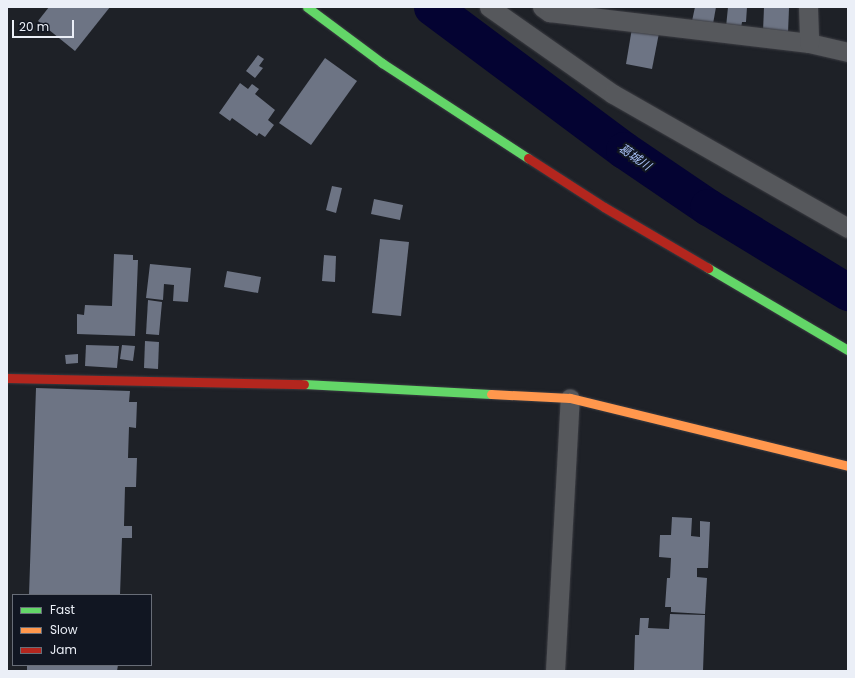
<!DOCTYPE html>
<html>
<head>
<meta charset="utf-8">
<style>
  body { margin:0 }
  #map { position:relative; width:855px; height:678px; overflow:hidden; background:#1e2127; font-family:Poppins,"Noto Sans JP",sans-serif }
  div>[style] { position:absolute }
  .river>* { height:37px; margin:-18.5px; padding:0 18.5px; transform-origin:18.5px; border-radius:18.5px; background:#040332 }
  .building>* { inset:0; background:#6d7484 }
  .roads { filter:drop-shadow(0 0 1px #3b3c42) drop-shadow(0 0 1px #3b3c42) }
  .street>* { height:19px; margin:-9.5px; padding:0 9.5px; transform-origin:9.5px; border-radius:9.5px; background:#56585c }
  .fast>* { height:9px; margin:-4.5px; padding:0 4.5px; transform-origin:4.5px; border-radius:4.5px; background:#63d668 }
  .slow>* { height:9px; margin:-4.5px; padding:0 4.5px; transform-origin:4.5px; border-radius:4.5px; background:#ff974d }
  .jam>* { height:9px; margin:-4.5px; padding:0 4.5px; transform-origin:4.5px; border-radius:4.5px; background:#b3261e }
  span { translate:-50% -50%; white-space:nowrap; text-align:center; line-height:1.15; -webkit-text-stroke:4px #111622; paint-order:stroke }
  .water-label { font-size:12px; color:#a9c1f6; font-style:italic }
  .frame { position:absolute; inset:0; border:8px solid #ebeff7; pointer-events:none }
  .legend { position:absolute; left:12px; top:594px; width:140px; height:72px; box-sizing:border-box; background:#111622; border:1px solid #686d77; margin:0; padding:5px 7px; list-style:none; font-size:12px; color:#ebeff7 }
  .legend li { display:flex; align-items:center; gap:8px; height:20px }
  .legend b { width:20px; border:1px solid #686d77 }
  .scale { position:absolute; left:12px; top:20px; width:62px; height:18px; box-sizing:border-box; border:2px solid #ebeff7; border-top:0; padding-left:5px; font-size:12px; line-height:14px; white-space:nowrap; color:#ebeff7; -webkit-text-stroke:3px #111622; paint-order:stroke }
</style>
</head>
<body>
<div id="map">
  <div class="river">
    <i style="left:432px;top:7px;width:239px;rotate:36.7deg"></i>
    <i style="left:624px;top:150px;width:102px;rotate:34.2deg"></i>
    <i style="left:708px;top:207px;width:164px;rotate:31.3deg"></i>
  </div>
  <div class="building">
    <i style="clip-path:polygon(49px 7px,110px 7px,75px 51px,38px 21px)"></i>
    <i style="clip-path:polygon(695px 7px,716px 7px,713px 24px,692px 21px)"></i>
    <i style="clip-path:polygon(728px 7px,747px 7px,746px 22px,742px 22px,741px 28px,726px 27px)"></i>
    <i style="clip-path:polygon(764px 7px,789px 8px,788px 33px,763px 32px)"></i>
    <i style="clip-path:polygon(632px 28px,659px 33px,652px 69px,626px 64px)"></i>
    <i style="clip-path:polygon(258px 55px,264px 59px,259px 66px,263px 68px,255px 78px,246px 71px)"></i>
    <i style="clip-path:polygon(325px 58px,357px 81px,311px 145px,279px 123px)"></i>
    <i style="clip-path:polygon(240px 83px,248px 89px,252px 84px,259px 89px,255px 94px,275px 110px,268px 120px,274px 125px,265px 137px,259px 133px,257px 136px,232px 118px,230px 121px,219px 113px)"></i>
    <i style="clip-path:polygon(332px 186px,342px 188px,336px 213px,326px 210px)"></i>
    <i style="clip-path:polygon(374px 199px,403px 205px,400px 220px,371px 214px)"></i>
    <i style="clip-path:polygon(380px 239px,409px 242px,401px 316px,372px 313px)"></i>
    <i style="clip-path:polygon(114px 254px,133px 255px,133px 260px,138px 260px,135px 336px,77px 334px,77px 314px,84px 315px,85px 305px,112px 306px)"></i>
    <i style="clip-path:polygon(324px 255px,336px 256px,335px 282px,322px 281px)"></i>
    <i style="clip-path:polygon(150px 264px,191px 268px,188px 302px,173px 301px,174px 285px,164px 284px,163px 300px,146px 298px)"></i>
    <i style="clip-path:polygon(227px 271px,261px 277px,258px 293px,224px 287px)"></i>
    <i style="clip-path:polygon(148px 300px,162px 302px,159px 335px,146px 334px)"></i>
    <i style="clip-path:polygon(145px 341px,159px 342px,158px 369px,144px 368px)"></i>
    <i style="clip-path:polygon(86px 345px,119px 346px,117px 368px,85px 366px)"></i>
    <i style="clip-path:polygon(122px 345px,135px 346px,133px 361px,120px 359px)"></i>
    <i style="clip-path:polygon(78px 354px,78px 363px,66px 364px,65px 355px)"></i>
    <i style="clip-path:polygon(36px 388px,130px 391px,129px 402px,137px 402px,136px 428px,129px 427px,128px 458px,137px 458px,136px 487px,125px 487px,124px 526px,132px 526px,132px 538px,122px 538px,120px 595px,29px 595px)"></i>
    <i style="clip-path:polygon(672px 517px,692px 518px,691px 536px,700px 537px,700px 521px,710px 522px,708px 568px,697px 568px,697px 577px,707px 578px,705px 614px,671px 612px,671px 607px,665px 607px,667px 578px,670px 578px,671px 558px,659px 557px,660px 535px,671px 535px)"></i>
    <i style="clip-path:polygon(670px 614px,705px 615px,703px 671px,634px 671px,635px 635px,639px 635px,640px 618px,649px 618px,648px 628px,669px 629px)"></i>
    <i style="clip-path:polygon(27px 665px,118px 665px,117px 671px,27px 671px)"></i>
  </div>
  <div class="roads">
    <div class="street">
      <i style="left:489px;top:7px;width:151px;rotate:35.1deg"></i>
      <i style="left:613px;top:94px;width:271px;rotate:29.7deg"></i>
      <i style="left:542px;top:7px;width:9px;rotate:36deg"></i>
      <i style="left:549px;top:12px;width:262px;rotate:6.8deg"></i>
      <i style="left:809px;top:43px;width:40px;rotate:13deg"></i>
      <i style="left:808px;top:7px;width:36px;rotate:88deg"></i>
      <i style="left:555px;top:671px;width:273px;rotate:-86.9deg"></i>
    </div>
    <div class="fast">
      <i style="left:307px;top:7px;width:94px;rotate:36.7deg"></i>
      <i style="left:382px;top:63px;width:174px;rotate:33.1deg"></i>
      <i style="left:708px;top:268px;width:162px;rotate:30.4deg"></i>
      <i style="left:304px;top:384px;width:187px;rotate:3.1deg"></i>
    </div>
    <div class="slow">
      <i style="left:491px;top:394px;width:79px;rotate:2.9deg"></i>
      <i style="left:570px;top:398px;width:286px;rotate:13.7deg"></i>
    </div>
    <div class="jam">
      <i style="left:528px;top:158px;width:90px;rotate:32.8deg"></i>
      <i style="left:604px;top:207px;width:121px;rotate:30.4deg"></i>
      <i style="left:7px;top:378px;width:297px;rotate:1.2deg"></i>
    </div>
  </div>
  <div class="water-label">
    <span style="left:635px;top:157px;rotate:35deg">葛城川</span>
  </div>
  <div class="frame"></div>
  <ul class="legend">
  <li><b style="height:5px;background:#63d668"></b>Fast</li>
  <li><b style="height:5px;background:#ff974d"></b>Slow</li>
  <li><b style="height:5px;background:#b3261e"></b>Jam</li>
  </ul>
  <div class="scale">20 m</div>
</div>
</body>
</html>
